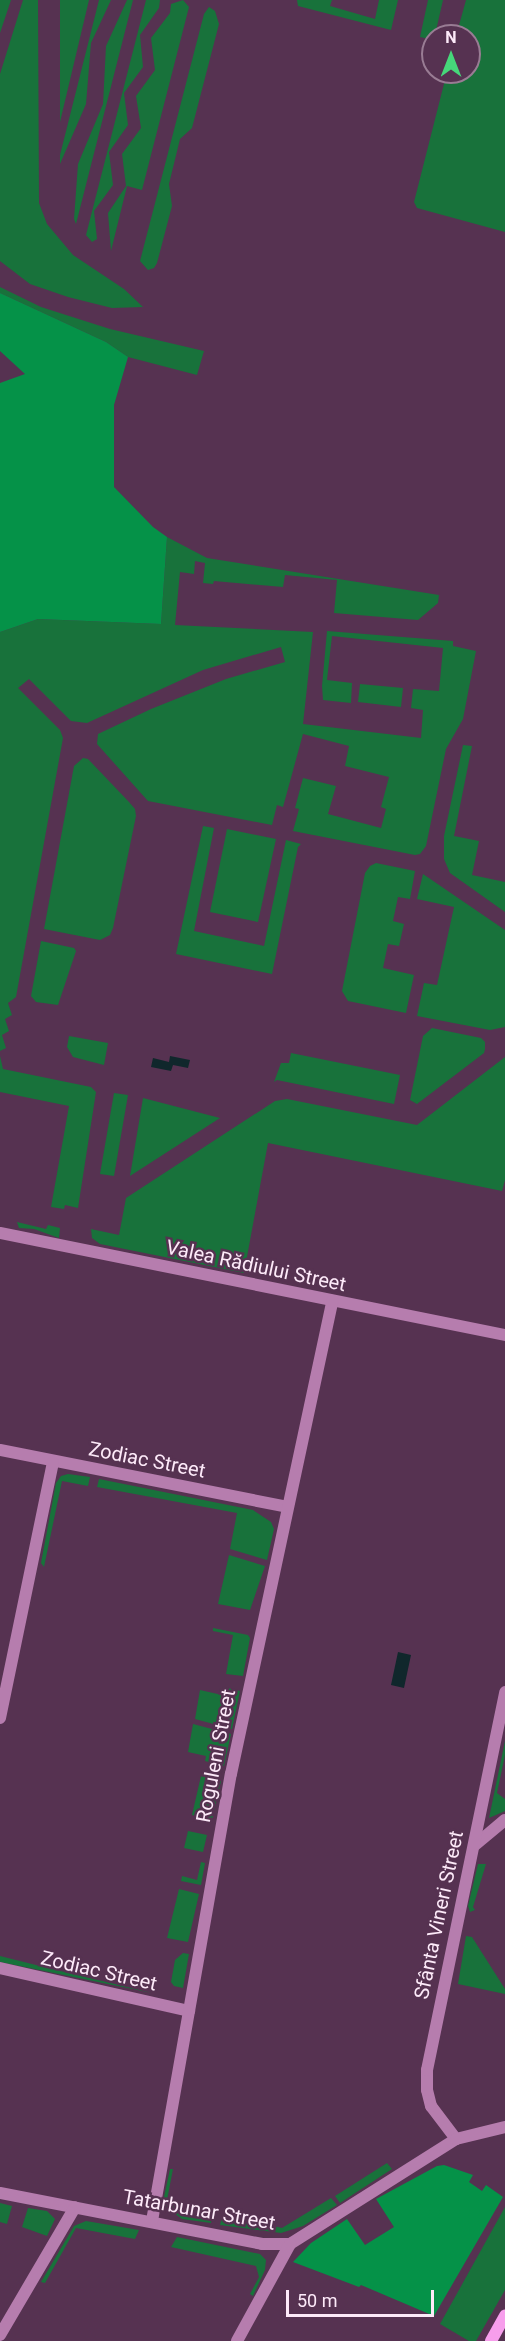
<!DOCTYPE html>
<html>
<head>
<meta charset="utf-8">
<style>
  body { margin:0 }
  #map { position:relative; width:505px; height:2341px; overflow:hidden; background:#563251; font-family:Roboto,sans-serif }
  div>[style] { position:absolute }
  .green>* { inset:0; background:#18723b }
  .forest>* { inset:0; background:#059248 }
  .water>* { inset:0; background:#10272c }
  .street>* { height:12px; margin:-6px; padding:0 6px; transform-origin:6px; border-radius:6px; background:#b67dae }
  .secondary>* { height:12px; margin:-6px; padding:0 6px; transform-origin:6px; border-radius:6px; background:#f79eec }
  span { translate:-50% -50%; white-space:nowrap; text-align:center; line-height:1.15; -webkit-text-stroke:5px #563251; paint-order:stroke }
  .street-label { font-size:20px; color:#fdeaf9 }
  .north { position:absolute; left:421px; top:24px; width:60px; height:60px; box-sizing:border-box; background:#563251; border:2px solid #997c94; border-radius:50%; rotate:0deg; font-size:16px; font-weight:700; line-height:24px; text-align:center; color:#fdeaf9 }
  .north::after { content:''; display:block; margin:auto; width:21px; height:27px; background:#46d77a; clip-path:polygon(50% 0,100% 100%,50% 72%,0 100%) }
  .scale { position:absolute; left:286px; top:2290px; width:148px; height:27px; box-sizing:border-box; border:3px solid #fdeaf9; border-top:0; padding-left:8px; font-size:18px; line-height:21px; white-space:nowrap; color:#fdeaf9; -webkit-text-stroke:4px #563251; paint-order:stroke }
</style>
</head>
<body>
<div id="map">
  <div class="green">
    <i style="clip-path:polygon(0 0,11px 0,0 33px)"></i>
    <i style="clip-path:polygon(23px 0,38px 0,39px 203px,47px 224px,73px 255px,124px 289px,143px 307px,112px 308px,68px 297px,30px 284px,0 261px,0 74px)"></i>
    <i style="clip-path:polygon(60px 0,89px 0,60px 122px)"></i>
    <i style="clip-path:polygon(99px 0,111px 0,91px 43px,86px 104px,60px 164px,60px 155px)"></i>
    <i style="clip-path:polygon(127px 0,133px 0,76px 224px,74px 219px,78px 164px,103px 104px,106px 46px)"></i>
    <i style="clip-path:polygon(146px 0,160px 0,159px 8px,140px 35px,143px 67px,124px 93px,128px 125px,109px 152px,113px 185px,94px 211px,97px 239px,92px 242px,86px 235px)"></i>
    <i style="clip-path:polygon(183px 0,189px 7px,142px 190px,127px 186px,111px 251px,108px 213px,126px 186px,122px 154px,141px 128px,136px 96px,155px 70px,151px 38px,170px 13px,171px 4px)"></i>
    <i style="clip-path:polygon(297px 0,332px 0,330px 6px,375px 19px,379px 0,398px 0,391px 30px,298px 6px)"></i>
    <i style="clip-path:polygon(428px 0,443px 0,435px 35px,429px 39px,420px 37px)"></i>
    <i style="clip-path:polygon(466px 0,505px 0,505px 232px,417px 208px,414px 202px,447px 72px,469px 72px,469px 36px,456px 36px)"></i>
    <i style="clip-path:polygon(209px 7px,215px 11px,219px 24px,192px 128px,180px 139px,169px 184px,172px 206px,157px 263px,154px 268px,148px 270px,140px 261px,204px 14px)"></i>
    <i style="clip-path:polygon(0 287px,41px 307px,110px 329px,204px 351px,197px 375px,128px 357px,106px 342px,0 293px)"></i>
    <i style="clip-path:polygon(167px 537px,207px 558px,439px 595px,438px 603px,418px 620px,334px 613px,337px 580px,285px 575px,283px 587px,214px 581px,213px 584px,203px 583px,205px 563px,195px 561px,194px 574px,180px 572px,175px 625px,313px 632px,303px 724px,421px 738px,423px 710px,411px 708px,413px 689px,439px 691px,443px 648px,332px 636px,327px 680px,352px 683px,351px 703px,323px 700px,322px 686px,327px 631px,453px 641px,453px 646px,476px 651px,463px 719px,446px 749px,426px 846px,420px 854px,415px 855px,293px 831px,299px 809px,295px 808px,303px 778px,336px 786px,328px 814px,381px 828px,386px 809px,381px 807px,389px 777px,345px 766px,349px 746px,303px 734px,283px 807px,277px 805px,272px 825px,148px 801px,97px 744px,98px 734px,151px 709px,226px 679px,285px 662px,281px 647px,203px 670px,87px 723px,71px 721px,29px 679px,18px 688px,60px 730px,63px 738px,16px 997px,8px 1003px,12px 1015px,5px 1019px,9px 1031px,2px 1035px,6px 1048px,0 1051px,0 632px,38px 619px,161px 624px)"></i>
    <i style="clip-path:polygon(360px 684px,403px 688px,401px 707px,358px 702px)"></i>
    <i style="clip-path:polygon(463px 745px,472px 746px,454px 836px,479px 841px,472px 875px,505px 882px,505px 912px,450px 873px,444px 859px,444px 836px)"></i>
    <i style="clip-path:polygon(83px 758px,88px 759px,129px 802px,135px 809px,136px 816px,113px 928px,110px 935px,100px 940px,44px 929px,74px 766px)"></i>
    <i style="clip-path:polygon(203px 826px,214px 828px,194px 931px,264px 946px,286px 840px,301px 844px,298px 847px,272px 974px,176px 954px)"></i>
    <i style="clip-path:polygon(227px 829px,276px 839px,258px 922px,210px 912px)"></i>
    <i style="clip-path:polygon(376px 863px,415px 871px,410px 899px,398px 897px,393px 921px,404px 924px,399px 946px,388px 944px,383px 968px,414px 975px,406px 1013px,348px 1001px,342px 991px,365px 873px,370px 866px)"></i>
    <i style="clip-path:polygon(423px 874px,505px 930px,505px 1027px,490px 1030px,417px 1016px,424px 983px,437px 985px,454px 907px,417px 899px)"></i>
    <i style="clip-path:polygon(41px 941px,74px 948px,76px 951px,58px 1005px,36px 1002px,31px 996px)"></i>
    <i style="clip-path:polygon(432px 1028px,481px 1038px,485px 1042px,485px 1049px,484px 1053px,417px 1104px,410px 1100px,423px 1036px)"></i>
    <i style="clip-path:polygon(69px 1036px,108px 1043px,104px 1065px,73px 1057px,67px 1047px)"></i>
    <i style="clip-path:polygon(291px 1053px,400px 1075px,394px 1104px,277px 1080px,274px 1082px,281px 1063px,289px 1063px)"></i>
    <i style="clip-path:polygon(0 1056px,3px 1069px,91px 1087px,96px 1092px,78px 1208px,65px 1205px,64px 1209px,51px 1207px,69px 1106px,0 1092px)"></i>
    <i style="clip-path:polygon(505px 1057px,505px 1180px,502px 1191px,268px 1143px,244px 1273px,100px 1244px,92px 1238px,91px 1229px,119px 1235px,126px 1198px,275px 1101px,287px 1099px,417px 1125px)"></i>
    <i style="clip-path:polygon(114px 1093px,128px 1095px,114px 1176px,100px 1174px)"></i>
    <i style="clip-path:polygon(143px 1098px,220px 1118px,130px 1176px)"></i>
    <i style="clip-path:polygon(17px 1222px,46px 1229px,48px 1225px,60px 1228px,59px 1238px,34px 1229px,19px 1228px)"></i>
    <i style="clip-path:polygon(68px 1474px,90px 1477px,88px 1486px,62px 1481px,44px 1567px,41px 1563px,56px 1483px,61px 1476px)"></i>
    <i style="clip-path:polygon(99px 1479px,253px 1510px,271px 1522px,274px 1529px,267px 1560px,230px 1549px,237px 1513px,97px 1487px)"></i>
    <i style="clip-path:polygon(229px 1555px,265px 1566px,250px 1610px,218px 1604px)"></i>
    <i style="clip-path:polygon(213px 1628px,248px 1635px,250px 1638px,243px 1676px,226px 1674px,233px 1635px,213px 1631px)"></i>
    <i style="clip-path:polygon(223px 1687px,240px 1691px,232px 1729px,195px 1719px,200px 1690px,222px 1695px)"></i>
    <i style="clip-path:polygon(193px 1724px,231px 1734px,224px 1766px,205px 1761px,206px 1756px,188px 1752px)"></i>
    <i style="clip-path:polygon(505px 1741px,505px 1755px,497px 1793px,505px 1799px,505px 1811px,489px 1818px)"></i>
    <i style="clip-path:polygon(201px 1776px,221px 1781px,212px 1820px,192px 1815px)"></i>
    <i style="clip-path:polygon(188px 1831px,207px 1835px,203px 1852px,184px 1848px)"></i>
    <i style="clip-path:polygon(201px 1862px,205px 1863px,201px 1885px,181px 1881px,182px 1876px,197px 1880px)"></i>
    <i style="clip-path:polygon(478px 1864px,486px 1864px,473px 1907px,475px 1910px,470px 1912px,468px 1906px)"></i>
    <i style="clip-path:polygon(179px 1889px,199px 1894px,188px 1942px,167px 1938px)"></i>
    <i style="clip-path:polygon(466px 1936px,472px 1937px,505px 1989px,505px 1994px,458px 1984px)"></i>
    <i style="clip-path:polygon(183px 1953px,189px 1954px,183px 1988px,174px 1986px,171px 1982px,175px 1960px)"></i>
    <i style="clip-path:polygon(0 1956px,52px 1969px,152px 1993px,0 1962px)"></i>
    <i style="clip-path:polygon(387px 2163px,392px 2169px,340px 2203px,335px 2196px)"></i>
    <i style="clip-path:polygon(170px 2169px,173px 2169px,167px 2200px,213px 2212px,211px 2223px,182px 2219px,165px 2206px,164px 2197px)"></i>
    <i style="clip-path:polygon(331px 2198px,337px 2205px,303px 2226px,281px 2233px,220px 2225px,223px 2214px,282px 2228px)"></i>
    <i style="clip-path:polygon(0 2203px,12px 2206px,7px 2224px,0 2222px)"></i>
    <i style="clip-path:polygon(505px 2207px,505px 2290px,476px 2341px,469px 2341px,440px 2324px)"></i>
    <i style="clip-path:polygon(28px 2208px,47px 2211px,55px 2219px,47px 2236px,22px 2227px)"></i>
    <i style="clip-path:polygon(86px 2221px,139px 2230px,135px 2239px,76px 2228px,45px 2283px,41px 2282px,74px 2226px)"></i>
    <i style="clip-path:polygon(177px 2237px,260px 2254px,266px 2260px,265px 2270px,253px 2296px,250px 2294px,259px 2277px,256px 2266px,171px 2247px)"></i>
  </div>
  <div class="forest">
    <i style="clip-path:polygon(0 293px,106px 342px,128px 357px,114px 405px,114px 487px,153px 527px,167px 537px,161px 624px,38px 619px,0 632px,0 383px,25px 374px,0 351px)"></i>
    <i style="clip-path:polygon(444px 2165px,473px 2175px,469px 2182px,482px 2191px,486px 2185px,503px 2197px,434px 2316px,361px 2285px,359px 2287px,293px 2262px,311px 2243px,347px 2219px,365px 2245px,394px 2227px,376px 2199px,437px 2166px)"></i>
  </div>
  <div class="water">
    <i style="clip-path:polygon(170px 1056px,190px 1060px,188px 1068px,173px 1065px,171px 1071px,151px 1067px,153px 1058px,169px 1062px)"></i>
    <i style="clip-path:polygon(398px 1652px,411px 1655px,404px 1688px,391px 1685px)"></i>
  </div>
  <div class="street">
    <i style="left:0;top:1233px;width:515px;rotate:11.42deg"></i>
    <i style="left:0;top:1450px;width:293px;rotate:11.2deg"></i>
    <i style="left:0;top:1718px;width:261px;rotate:-78.3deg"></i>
    <i style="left:475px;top:1845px;width:39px;rotate:-40deg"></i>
    <i style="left:0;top:1968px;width:194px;rotate:12.8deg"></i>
    <i style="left:456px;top:2139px;width:41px;rotate:-127.1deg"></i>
    <i style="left:431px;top:2106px;width:16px;rotate:-104deg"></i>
    <i style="left:427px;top:2090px;width:20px;rotate:-90deg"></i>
    <i style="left:427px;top:2070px;width:386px;rotate:-78.3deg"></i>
    <i style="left:0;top:2193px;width:267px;rotate:11deg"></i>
    <i style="left:262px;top:2244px;width:28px"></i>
    <i style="left:290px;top:2244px;width:196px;rotate:-32.3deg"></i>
    <i style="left:456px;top:2139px;width:50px;rotate:-13.8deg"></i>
    <i style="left:152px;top:2221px;width:454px;rotate:-80deg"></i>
    <i style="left:231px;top:1774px;width:484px;rotate:-77.9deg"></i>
    <i style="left:0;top:2335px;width:148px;rotate:-59.6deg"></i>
    <i style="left:237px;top:2341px;width:111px;rotate:-61.3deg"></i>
  </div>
  <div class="secondary">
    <i style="left:491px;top:2341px;width:29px;rotate:-61deg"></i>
  </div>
  <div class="street-label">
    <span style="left:256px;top:1266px;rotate:12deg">Valea Rădiului Street</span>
    <span style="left:147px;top:1460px;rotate:11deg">Zodiac Street</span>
    <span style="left:216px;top:1756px;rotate:-79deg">Roguleni Street</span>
    <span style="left:439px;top:1915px;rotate:-78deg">Sfânta Vineri Street</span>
    <span style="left:99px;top:1971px;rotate:13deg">Zodiac Street</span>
    <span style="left:199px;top:2210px;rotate:10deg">Tatarbunar Street</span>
  </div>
  <div class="north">N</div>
  <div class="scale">50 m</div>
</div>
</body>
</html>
